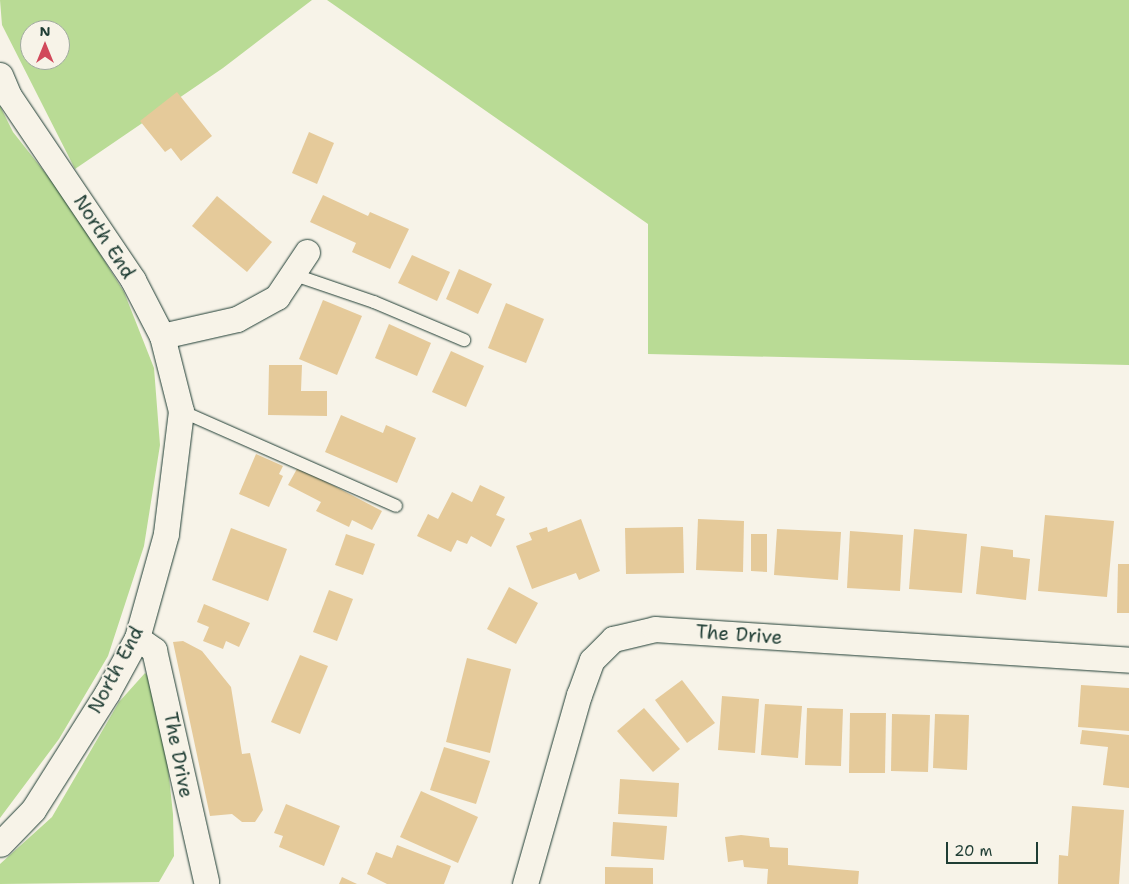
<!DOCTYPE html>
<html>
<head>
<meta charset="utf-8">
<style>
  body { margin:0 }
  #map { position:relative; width:1129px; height:884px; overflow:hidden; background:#f7f3e8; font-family:"Shantell Sans",sans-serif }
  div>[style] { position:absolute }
  .green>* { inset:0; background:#b9db95 }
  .building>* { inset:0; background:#e5ca9a }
  .roads { filter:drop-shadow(0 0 1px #1f3d34) drop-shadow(0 0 1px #1f3d34) }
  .lane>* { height:12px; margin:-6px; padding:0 6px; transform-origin:6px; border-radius:6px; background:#f7f3e8 }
  .street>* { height:25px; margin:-12.5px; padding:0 12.5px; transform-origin:12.5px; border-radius:12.5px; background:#f7f3e8 }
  span { translate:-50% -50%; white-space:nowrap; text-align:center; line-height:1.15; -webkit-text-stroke:4px #f7f3e8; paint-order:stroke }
  .street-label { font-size:19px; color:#1f3d34 }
  .north { position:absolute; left:20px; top:20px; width:50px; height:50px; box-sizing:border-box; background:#f7f3e8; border:1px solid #a1aaa0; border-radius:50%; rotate:0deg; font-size:14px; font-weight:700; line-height:20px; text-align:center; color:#1f3d34 }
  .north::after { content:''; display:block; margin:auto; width:18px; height:22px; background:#d1495b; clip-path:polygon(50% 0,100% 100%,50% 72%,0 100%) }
  .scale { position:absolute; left:946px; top:842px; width:92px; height:22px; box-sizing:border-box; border:2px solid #1f3d34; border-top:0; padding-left:6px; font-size:15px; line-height:18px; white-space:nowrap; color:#1f3d34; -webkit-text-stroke:4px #f7f3e8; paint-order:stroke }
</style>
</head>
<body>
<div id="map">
  <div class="green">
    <i style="clip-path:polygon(evenodd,0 0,312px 0,223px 68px,75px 169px,2px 25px,0 0,30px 30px,60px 30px,60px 60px,30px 60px,30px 30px)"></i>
    <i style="clip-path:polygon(327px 0,1129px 0,1129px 365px,648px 354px,648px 224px)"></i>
    <i style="clip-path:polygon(0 106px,13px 132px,65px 198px,124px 292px,154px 368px,160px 445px,144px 546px,108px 656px,59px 739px,0 818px)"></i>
    <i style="clip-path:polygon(145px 673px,160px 693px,173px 814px,174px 856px,159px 882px,0 884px,0 864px,52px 817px,119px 702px)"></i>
  </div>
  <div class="building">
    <i style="clip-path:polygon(177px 92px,212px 136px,181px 161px,171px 148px,165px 152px,140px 121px)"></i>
    <i style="clip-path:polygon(309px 132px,334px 143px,317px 184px,292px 173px)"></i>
    <i style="clip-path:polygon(323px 195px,368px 216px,370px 212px,409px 229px,390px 269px,352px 252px,356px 243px,310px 222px)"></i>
    <i style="clip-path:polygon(217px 196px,272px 242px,247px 272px,192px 226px)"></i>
    <i style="clip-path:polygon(412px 255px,450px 272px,437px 301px,398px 283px)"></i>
    <i style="clip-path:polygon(459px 269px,492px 284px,478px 314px,446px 299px)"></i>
    <i style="clip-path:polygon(323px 300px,362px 316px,337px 375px,299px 359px)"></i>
    <i style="clip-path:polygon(506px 303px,544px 319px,526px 363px,488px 348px)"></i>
    <i style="clip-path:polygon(389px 324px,431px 343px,417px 376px,375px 358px)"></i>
    <i style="clip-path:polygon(451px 351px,484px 366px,466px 407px,432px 392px)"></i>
    <i style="clip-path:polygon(269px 365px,302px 365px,301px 391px,327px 391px,327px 416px,268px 415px)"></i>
    <i style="clip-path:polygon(341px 415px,383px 433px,386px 425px,416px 438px,397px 483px,325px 452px)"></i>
    <i style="clip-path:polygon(256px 454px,283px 466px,279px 474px,283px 476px,269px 507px,239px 494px)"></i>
    <i style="clip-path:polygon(298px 467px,382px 511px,372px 530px,352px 520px,349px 527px,316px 511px,321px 502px,288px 485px)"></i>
    <i style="clip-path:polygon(480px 485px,505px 497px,496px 515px,505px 519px,491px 547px,471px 536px,467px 544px,457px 540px,451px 552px,417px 536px,428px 514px,438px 519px,452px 492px,472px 502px)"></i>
    <i style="clip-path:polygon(1045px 515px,1114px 521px,1107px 597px,1038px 591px)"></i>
    <i style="clip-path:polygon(581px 519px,600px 571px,579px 580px,576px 573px,532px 589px,516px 546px,532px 540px,529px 533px,547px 527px,548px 532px)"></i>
    <i style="clip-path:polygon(698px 519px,744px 521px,743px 572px,696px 570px)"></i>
    <i style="clip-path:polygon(683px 527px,684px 573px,626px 574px,625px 528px)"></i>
    <i style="clip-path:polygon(231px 528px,287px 549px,268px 601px,212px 580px)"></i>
    <i style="clip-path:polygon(777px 529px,841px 532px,838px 580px,774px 575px)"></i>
    <i style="clip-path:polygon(914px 529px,967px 534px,962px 593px,909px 589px)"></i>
    <i style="clip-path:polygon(850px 531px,903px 535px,900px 591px,847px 588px)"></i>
    <i style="clip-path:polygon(346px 534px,375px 544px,363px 575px,335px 565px)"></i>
    <i style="clip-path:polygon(751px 534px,767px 534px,767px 572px,751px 571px)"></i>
    <i style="clip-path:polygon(981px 546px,1013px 550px,1013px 557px,1030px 559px,1026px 600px,976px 594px)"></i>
    <i style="clip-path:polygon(1118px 564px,1129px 564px,1129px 613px,1117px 613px)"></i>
    <i style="clip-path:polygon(509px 587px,538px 603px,516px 644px,487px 629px)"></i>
    <i style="clip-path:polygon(329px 590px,353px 599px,337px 641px,313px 632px)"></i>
    <i style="clip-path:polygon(204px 604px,250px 623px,239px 647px,226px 641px,223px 649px,203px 641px,209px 627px,197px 622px)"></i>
    <i style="clip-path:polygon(183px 641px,202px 651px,231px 687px,242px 754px,250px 753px,263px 810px,255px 822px,242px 822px,232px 814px,210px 816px,173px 642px)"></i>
    <i style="clip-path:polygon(300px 655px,328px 666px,300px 734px,271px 722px)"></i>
    <i style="clip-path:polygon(467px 658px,511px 669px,490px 753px,446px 742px)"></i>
    <i style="clip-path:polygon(682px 680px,715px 723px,687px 743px,655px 700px)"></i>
    <i style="clip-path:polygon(1081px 685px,1129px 688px,1129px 731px,1078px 727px)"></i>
    <i style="clip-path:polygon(722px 696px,759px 699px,755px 753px,718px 750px)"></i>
    <i style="clip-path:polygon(765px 704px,802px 706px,798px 758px,761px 755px)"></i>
    <i style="clip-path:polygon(644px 708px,680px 749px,653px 772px,617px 731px)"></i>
    <i style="clip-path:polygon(807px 708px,843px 709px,841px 766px,805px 765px)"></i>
    <i style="clip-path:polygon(850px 713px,886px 713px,885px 773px,849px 773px)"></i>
    <i style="clip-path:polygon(892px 714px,930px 715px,928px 772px,891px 771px)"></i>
    <i style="clip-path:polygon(935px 714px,969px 715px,967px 770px,933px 768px)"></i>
    <i style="clip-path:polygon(1082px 730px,1129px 735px,1129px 788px,1103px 785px,1108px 747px,1080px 744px)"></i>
    <i style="clip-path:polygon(444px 747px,490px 761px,476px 804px,430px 790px)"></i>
    <i style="clip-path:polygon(620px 779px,679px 783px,677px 817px,618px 814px)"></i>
    <i style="clip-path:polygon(421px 791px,478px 817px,458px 863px,400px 837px)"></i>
    <i style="clip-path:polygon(286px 804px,340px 826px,324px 866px,279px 847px,283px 836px,274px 833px)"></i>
    <i style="clip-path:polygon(1072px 806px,1124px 810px,1119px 884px,1058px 884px,1059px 855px,1068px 856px)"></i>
    <i style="clip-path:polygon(613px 822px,667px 826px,664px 860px,611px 856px)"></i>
    <i style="clip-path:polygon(741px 835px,769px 838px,770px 847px,788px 848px,788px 865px,859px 871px,858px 884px,767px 884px,768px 869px,744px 867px,743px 860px,728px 862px,725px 837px)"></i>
    <i style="clip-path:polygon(397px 845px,451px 866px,444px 884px,387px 884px,367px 874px,376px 852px,392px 858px)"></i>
    <i style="clip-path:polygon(605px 867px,653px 868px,653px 884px,605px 884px)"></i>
    <i style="clip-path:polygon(342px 877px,357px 884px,339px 884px)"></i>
  </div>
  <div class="roads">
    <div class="lane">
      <i style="left:292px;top:274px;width:87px;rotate:18.9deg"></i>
      <i style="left:374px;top:302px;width:98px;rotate:22.9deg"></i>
      <i style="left:181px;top:411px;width:235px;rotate:23.8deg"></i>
    </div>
    <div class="street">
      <i style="left:0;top:75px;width:23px;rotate:67deg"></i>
      <i style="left:9px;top:96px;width:222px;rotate:56deg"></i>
      <i style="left:133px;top:280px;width:63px;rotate:62.6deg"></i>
      <i style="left:162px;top:336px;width:77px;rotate:75.8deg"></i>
      <i style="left:181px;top:411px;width:124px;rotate:97deg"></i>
      <i style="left:166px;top:534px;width:108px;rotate:105.6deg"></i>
      <i style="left:137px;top:638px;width:63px;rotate:118.6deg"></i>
      <i style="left:107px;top:693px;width:138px;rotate:122.3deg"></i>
      <i style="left:33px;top:810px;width:47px;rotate:134.1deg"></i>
      <i style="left:162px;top:336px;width:77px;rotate:-12.8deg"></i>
      <i style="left:237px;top:319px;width:46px;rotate:-28.8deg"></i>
      <i style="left:277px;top:297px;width:54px;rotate:-56.3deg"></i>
      <i style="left:137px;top:638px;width:21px;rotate:35deg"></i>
      <i style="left:154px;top:650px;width:237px;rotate:77.3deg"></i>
      <i style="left:525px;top:884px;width:197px;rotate:-74.1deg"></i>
      <i style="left:579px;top:695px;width:37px;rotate:-70deg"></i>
      <i style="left:592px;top:660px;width:30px;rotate:-45deg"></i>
      <i style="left:613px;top:639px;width:43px;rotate:-13.4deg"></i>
      <i style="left:655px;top:629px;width:475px;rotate:3.7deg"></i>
    </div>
  </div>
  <div class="street-label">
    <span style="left:104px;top:237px;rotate:57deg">North End</span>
    <span style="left:739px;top:635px;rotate:4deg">The Drive</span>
    <span style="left:116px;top:670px;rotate:-62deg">North End</span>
    <span style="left:178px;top:755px;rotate:79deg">The Drive</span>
  </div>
  <div class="north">N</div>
  <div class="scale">20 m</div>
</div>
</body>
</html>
